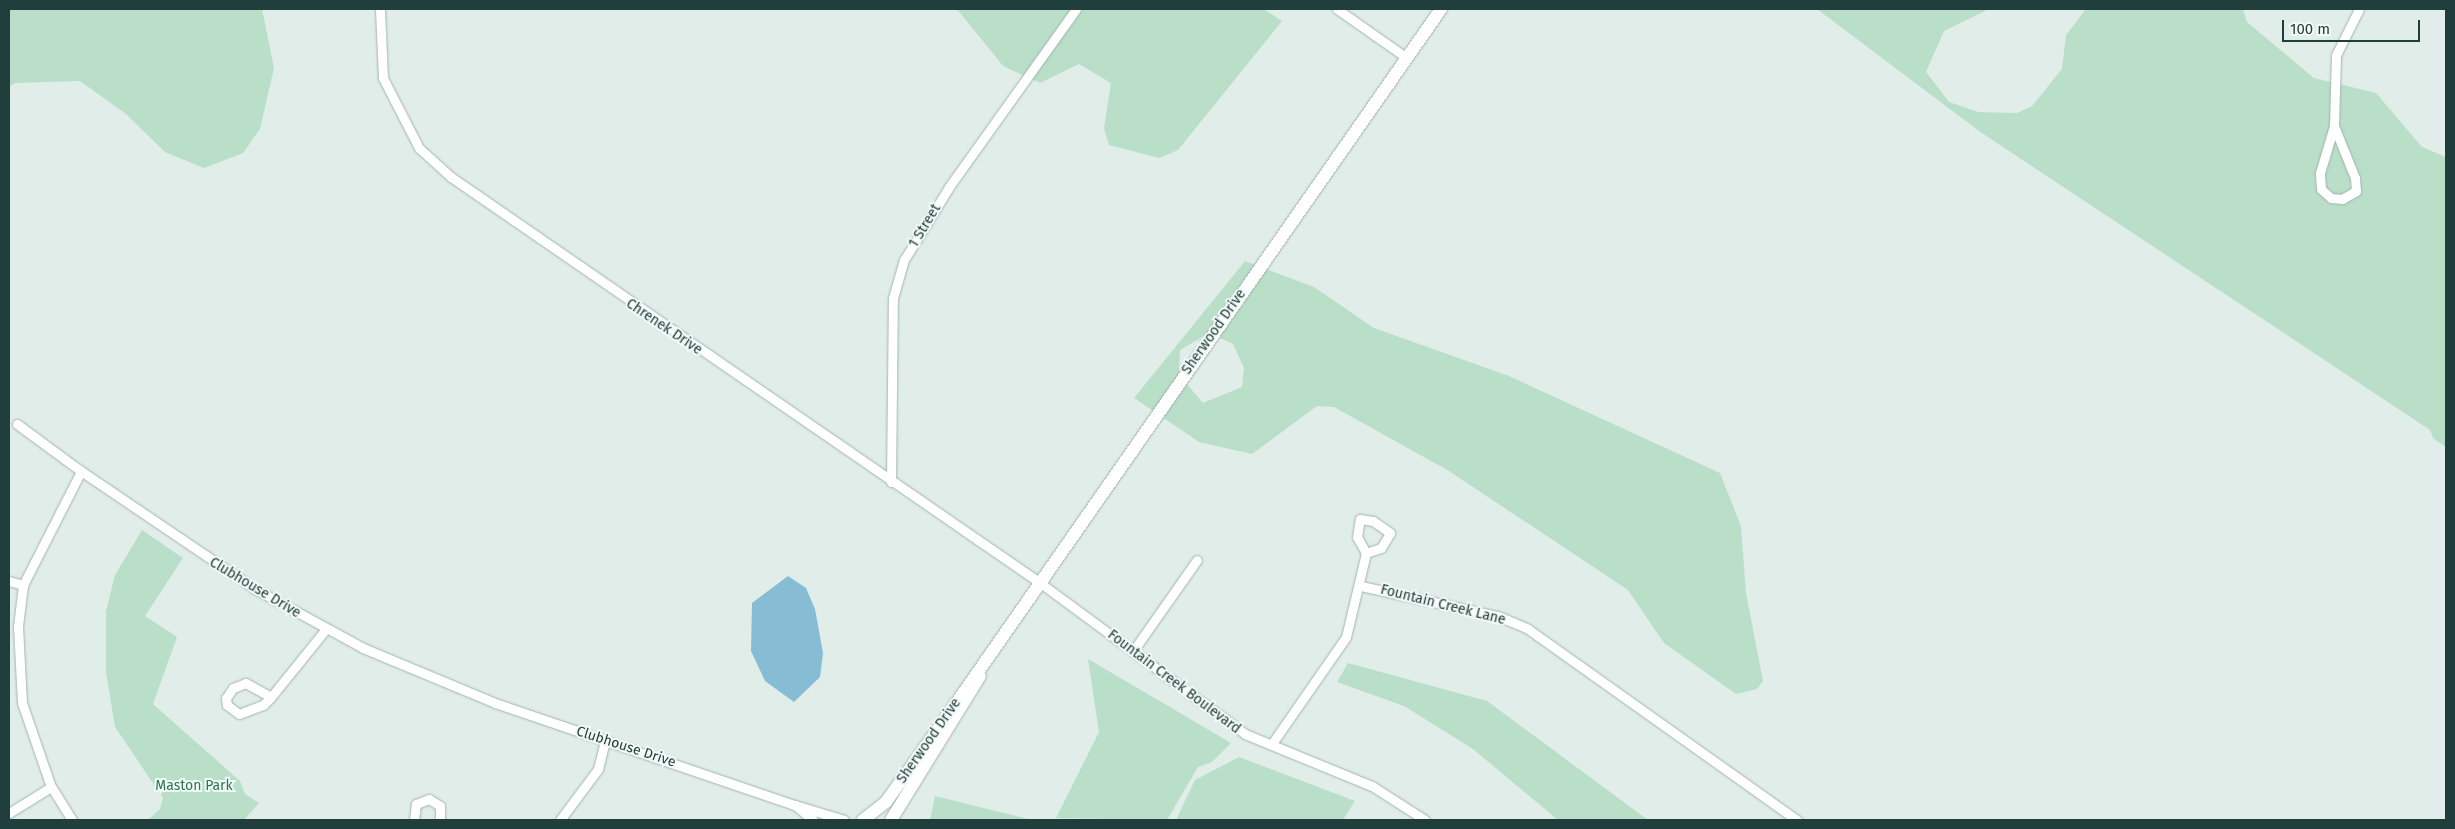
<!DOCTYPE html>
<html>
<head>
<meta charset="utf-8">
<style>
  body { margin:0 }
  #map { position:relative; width:2455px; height:829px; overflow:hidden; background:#e1ede9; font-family:"Fira Sans",sans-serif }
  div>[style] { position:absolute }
  .green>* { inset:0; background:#b9dfc9 }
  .water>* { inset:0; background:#86bdd5 }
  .roads { filter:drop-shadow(0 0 1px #a3b5b1) drop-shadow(0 0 1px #a3b5b1) }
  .street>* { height:9px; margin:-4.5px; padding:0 4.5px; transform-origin:4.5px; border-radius:4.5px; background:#fff }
  .secondary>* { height:12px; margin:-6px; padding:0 6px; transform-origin:6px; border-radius:6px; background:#fff }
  span { translate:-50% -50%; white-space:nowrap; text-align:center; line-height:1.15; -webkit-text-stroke:4px #f2f9f6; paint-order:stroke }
  .street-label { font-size:14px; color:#203e3b }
  .park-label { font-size:14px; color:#287852 }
  .frame { position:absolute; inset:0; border:10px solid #203e3b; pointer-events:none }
  .scale { position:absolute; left:2282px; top:20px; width:138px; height:22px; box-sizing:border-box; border:2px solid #203e3b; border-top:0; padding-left:6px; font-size:15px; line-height:18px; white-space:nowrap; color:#203e3b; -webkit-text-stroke:4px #f2f9f6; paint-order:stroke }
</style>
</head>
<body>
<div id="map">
  <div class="green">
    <i style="clip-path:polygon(9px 9px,262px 9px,274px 68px,260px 129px,243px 153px,204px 168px,165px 152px,126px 114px,80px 81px,15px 83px,9px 87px)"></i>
    <i style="clip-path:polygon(957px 9px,1264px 9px,1282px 21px,1178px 150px,1159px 158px,1109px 145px,1104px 128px,1111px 83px,1079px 64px,1040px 83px,1003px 66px)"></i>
    <i style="clip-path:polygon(1817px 9px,1989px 9px,1944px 31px,1926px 72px,1949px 102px,1978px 112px,2017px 113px,2032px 106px,2062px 69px,2066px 35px,2086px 9px,2243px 9px,2247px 22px,2314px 78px,2376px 93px,2422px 147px,2446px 157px,2446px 447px,2433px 438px,2430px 430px,1979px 131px)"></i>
    <i style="clip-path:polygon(evenodd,1245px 261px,1314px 287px,1374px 328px,1509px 376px,1720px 473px,1741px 526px,1746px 593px,1763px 681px,1757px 689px,1736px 694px,1664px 643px,1628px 590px,1449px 471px,1334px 407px,1317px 406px,1252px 454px,1199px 442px,1134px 398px,1245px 261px,1209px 333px,1233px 344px,1244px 368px,1242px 387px,1203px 403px,1179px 375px,1180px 350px,1209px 333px)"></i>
    <i style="clip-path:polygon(142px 530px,183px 558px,145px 616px,177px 637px,153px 704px,240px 781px,245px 794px,259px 803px,244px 820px,148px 820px,160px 809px,163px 798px,115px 727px,106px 672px,106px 611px,115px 575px)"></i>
    <i style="clip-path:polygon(1088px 659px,1231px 743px,1212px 762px,1198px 767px,1167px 820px,1056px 818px,1099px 732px)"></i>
    <i style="clip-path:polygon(1348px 663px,1487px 701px,1648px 820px,1558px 820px,1473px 749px,1404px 706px,1337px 682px)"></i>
    <i style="clip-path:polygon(1239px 757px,1355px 801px,1343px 820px,1176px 820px,1195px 780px)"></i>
    <i style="clip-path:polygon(935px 796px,1032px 820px,930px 820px)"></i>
  </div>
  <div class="water">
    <i style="clip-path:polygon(788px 576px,806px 588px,815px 609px,823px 653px,820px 677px,794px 702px,765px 681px,751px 651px,752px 603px)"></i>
  </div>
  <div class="roads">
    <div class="street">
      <i style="left:380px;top:9px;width:69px;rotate:87.5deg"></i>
      <i style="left:383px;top:78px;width:79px;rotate:62.8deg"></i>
      <i style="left:419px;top:148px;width:43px;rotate:42.2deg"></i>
      <i style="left:451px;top:177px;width:714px;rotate:34.56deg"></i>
      <i style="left:1039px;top:582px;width:256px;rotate:36.4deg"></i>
      <i style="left:1245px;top:734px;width:137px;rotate:22.3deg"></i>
      <i style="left:1372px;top:786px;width:63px;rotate:32.7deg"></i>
      <i style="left:1337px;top:9px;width:85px;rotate:35deg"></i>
      <i style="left:2334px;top:126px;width:56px;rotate:68deg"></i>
      <i style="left:2355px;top:178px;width:13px;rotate:86deg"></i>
      <i style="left:2356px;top:191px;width:16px;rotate:150deg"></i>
      <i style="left:2342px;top:199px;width:11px;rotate:-175deg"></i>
      <i style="left:2331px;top:198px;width:13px;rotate:-138deg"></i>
      <i style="left:2321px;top:189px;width:16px;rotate:-94deg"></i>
      <i style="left:2320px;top:173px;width:49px;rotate:-73.4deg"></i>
      <i style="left:2334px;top:126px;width:71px;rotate:-88.4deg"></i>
      <i style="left:2336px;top:55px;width:51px;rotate:-63.4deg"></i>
      <i style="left:17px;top:424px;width:79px;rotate:36.3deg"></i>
      <i style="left:891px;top:482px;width:184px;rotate:-89.4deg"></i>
      <i style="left:893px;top:298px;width:40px;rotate:-74deg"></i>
      <i style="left:904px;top:260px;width:86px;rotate:-58.3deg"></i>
      <i style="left:949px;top:187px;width:219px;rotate:-54.5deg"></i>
      <i style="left:9px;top:581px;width:15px;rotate:16deg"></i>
      <i style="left:1361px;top:586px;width:140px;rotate:12.4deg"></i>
      <i style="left:1498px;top:616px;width:33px;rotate:23deg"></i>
      <i style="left:1528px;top:629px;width:330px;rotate:35.4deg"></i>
      <i style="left:1133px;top:651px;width:111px;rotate:-54.9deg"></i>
      <i style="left:271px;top:697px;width:29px;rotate:-151deg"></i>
      <i style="left:246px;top:683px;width:14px;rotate:159deg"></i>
      <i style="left:233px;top:688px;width:12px;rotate:125deg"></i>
      <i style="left:226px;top:698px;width:7px;rotate:82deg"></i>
      <i style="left:227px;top:705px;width:15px;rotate:37deg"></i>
      <i style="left:239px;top:714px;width:26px;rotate:-21deg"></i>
      <i style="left:263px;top:705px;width:11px;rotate:-45deg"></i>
      <i style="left:271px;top:697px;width:86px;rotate:-51.1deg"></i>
      <i style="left:1271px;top:745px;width:131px;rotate:-55.2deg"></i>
      <i style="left:1346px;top:637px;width:86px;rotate:-76.6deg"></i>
      <i style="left:1366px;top:553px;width:18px;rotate:-119deg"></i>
      <i style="left:1357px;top:537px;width:18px;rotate:-81deg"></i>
      <i style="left:1360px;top:519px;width:13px;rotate:9deg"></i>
      <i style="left:1373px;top:521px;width:21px;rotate:35deg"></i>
      <i style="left:1390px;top:533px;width:17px;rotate:121deg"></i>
      <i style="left:1381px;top:548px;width:16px;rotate:162deg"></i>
      <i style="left:9px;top:813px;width:49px;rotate:-31.8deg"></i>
      <i style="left:72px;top:820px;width:39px;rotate:-122deg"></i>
      <i style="left:51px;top:787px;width:89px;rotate:-109deg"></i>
      <i style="left:22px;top:703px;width:77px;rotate:-93deg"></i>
      <i style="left:18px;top:626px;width:41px;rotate:-83deg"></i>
      <i style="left:23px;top:585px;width:128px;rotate:-63deg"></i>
      <i style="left:81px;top:471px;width:210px;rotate:34.1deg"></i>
      <i style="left:255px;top:589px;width:123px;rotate:28.6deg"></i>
      <i style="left:363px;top:648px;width:143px;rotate:22.6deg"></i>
      <i style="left:495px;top:703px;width:317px;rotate:18.8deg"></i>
      <i style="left:414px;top:820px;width:16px;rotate:-83deg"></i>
      <i style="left:416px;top:804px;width:14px;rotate:-21deg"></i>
      <i style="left:429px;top:799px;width:13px;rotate:32deg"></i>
      <i style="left:440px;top:806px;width:14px;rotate:90deg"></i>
      <i style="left:560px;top:820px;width:64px;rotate:-53.3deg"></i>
      <i style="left:598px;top:769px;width:29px;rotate:-76deg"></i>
      <i style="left:813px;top:820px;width:23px;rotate:-140deg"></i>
      <i style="left:795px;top:805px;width:51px;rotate:17deg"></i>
    </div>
    <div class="secondary">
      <i style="left:863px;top:820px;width:29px;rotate:-38deg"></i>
      <i style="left:886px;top:802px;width:95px;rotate:-54.5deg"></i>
      <i style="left:941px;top:725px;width:873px;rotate:-55.07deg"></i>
      <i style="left:891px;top:820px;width:169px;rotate:-58.3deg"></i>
    </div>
  </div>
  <div class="street-label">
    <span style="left:925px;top:226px;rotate:-59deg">1 Street</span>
    <span style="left:664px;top:327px;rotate:34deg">Chrenek Drive</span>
    <span style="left:1214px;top:332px;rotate:-55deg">Sherwood Drive</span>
    <span style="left:255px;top:588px;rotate:31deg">Clubhouse Drive</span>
    <span style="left:1443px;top:605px;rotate:14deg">Fountain Creek Lane</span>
    <span style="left:1174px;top:682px;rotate:37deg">Fountain Creek Boulevard</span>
    <span style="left:929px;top:741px;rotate:-55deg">Sherwood Drive</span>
    <span style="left:626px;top:747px;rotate:18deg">Clubhouse Drive</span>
  </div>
  <div class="park-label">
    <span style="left:194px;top:786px">Maston Park</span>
  </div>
  <div class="frame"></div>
  <div class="scale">100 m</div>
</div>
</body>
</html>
